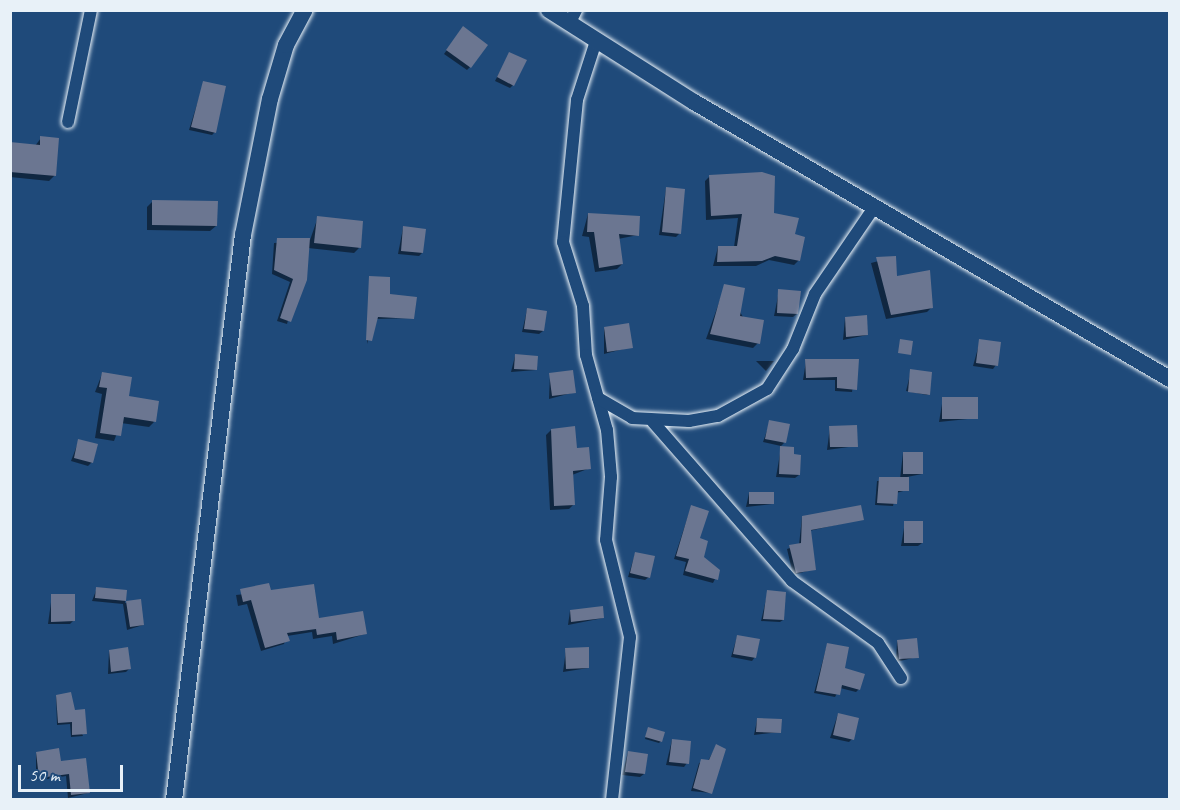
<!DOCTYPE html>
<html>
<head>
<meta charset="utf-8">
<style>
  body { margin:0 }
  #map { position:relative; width:1180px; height:810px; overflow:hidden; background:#1f4a7a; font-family:Caveat,sans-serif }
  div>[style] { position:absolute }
  .shadow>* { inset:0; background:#0007 }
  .building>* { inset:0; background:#6b7691 }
  .roads { filter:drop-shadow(0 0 2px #e8f1f8) drop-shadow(0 0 2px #e8f1f8) }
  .minor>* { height:12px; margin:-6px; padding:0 6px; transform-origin:6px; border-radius:6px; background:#1f4a7a }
  .tertiary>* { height:16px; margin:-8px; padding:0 8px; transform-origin:8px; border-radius:8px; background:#1f4a7a }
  span { translate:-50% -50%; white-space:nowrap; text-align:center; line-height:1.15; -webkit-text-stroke:4.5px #1f4a7a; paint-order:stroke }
  .frame { position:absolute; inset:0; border:12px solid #e8f1f8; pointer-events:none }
  .scale { position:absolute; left:18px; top:765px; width:105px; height:27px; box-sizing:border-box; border:3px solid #e8f1f8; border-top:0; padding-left:8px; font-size:18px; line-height:21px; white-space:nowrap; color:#e8f1f8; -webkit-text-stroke:4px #1f4a7a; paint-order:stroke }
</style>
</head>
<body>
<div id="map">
  <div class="shadow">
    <i style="clip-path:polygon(460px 32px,470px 67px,467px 70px,444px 54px)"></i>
    <i style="clip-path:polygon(509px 54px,513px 85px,510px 88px,495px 81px)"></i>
    <i style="clip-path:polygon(204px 82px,215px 132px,212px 135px,189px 130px)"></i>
    <i style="clip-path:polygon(41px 138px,55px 175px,49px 181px,10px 177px,10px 144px,35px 146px)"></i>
    <i style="clip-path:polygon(710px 176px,773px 214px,793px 235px,799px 260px,794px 265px,769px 260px,756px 266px,713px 266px,718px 247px,734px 247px,738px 218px,706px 220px,705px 181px)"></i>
    <i style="clip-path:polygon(666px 189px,680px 233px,676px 237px,659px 235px)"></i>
    <i style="clip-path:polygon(153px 201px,216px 226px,210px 231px,147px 230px,147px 207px)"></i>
    <i style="clip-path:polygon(588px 214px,638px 235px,618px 239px,622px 264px,617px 269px,595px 272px,589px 237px,582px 236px)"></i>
    <i style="clip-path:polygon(318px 217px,359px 248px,354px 253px,308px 248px,287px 324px,277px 321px,290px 282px,272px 274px,274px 243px,310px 240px)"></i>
    <i style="clip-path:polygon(403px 228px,422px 253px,419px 256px,398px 254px)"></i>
    <i style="clip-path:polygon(894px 257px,896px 278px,932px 307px,927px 312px,886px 319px,871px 263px)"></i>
    <i style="clip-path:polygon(370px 278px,413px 318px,375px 319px,367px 344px)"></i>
    <i style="clip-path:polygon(725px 286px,758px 343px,753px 348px,706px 339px)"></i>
    <i style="clip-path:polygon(779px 291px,797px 314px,793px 317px,774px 316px)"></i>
    <i style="clip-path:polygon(527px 310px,543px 331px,539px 334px,522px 332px)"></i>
    <i style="clip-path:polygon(845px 318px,867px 335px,843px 340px)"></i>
    <i style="clip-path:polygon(604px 329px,631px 347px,604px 354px)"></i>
    <i style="clip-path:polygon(980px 341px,996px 365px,993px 369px,973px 366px)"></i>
    <i style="clip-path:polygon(515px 356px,536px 370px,511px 372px)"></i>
    <i style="clip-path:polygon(857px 360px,852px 392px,835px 391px,835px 380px,803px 380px,806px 361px)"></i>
    <i style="clip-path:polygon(756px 361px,774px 361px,766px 371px)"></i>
    <i style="clip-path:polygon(911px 371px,928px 394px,927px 395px,906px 391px)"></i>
    <i style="clip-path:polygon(102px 374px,154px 422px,149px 427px,121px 423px,114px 441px,95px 438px,102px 394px,95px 392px)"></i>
    <i style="clip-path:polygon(550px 374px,575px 392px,549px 399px)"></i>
    <i style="clip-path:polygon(943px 398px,977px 418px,939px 422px)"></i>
    <i style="clip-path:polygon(770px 422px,784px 443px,781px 446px,763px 442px)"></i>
    <i style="clip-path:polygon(830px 427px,856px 446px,827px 450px)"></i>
    <i style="clip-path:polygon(551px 430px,590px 468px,572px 475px,574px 504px,569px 509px,550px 510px,546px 435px)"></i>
    <i style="clip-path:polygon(79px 440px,92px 462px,88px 466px,71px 461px)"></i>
    <i style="clip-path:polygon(781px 448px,799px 475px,795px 478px,776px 477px)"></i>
    <i style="clip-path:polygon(903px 453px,922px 474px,907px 477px,907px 490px,896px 493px,893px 506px,875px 505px,877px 481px,900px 479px)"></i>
    <i style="clip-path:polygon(749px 493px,772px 504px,746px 507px)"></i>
    <i style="clip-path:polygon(691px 507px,702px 557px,719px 571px,713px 583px,683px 575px,686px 562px,674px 559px)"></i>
    <i style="clip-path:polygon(802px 517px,862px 519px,809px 531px,814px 569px,793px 575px,787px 549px,799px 545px)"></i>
    <i style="clip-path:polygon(905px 522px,922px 543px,918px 546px,901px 546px)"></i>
    <i style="clip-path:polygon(635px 554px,649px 577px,645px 580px,628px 577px)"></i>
    <i style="clip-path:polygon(313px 586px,318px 619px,365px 634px,333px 644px,332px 636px,313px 639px,312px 632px,287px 636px,284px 644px,261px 651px,247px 604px,238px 606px,236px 595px)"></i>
    <i style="clip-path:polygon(97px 588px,126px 591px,125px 603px,139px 601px,143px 625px,127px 630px,123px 604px,92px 601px)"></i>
    <i style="clip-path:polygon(768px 591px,783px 620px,780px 622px,761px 621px)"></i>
    <i style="clip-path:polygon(52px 595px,73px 621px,70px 624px,48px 624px)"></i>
    <i style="clip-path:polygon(570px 611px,603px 618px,568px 625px)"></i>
    <i style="clip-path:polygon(737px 637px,755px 657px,752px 661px,731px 657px)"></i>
    <i style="clip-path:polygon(897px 641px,917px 657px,896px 662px)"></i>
    <i style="clip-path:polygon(827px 645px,859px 689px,856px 692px,840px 688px,835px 697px,814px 693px)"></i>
    <i style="clip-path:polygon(566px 650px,588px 668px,563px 672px)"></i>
    <i style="clip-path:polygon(109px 651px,130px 668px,126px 672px,108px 674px)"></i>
    <i style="clip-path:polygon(56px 696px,73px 711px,83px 736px,71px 737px,70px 724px,57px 725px)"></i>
    <i style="clip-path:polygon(838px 714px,852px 739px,849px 742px,830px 738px)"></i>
    <i style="clip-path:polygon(757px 720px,780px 732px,754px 735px)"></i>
    <i style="clip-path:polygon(648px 729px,661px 741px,659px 743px,645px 739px)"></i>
    <i style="clip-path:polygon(672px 740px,687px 763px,684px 767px,666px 765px)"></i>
    <i style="clip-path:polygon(716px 746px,711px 793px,691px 791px,699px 763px,708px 761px)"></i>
    <i style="clip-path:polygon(628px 752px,644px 774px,640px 777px,622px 775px)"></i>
    <i style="clip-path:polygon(36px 753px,59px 763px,88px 793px,68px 798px,66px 776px,36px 781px)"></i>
  </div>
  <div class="building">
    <i style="clip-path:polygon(463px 26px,488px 45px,471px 68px,446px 50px)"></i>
    <i style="clip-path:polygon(509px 52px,527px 60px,514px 86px,497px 77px)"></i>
    <i style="clip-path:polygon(203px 81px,226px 86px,216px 133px,191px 127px)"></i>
    <i style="clip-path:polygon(40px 136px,59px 138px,56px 176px,10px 172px,10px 142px,40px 145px)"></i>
    <i style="clip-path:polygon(762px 172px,775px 176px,774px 213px,799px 218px,795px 234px,805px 237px,800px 261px,775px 256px,762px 261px,717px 262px,718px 246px,737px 246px,742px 214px,711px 216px,709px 175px)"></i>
    <i style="clip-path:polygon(666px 187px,685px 189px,681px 234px,662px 232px)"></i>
    <i style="clip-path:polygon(152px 200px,218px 201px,217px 226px,152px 225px)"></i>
    <i style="clip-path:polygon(588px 213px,640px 216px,639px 236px,619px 234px,623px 264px,599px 268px,594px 232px,587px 232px)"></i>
    <i style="clip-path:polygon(317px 216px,363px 221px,361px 248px,314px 243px)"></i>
    <i style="clip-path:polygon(403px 226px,426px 229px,423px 253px,401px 251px)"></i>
    <i style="clip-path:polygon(277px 238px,310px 238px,307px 280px,291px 322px,280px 318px,293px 279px,274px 270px)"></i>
    <i style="clip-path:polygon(896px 256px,897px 276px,930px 270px,933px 308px,891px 315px,876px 257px)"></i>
    <i style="clip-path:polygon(369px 276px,390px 277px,390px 294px,417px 297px,414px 319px,378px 317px,372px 341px,366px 340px)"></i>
    <i style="clip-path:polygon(724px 284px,745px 288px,740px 316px,764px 320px,760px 344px,710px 334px)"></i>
    <i style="clip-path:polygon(778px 289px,801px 291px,798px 314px,777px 313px)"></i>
    <i style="clip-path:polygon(527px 308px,547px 311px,544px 331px,524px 329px)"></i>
    <i style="clip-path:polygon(867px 315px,868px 335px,846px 337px,845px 317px)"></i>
    <i style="clip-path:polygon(629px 323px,633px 348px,607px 352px,604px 327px)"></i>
    <i style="clip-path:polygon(900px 339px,913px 341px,911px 355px,898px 353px)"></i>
    <i style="clip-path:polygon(979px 339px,1001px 342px,998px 366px,976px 363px)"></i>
    <i style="clip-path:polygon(515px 354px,538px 356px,537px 370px,514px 369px)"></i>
    <i style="clip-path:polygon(805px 359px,859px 359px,857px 390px,837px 388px,837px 377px,806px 378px)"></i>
    <i style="clip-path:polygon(910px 369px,932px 372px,930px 395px,908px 392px)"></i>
    <i style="clip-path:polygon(573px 370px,576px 393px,552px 396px,549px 373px)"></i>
    <i style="clip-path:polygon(102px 372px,132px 377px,129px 396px,159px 401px,156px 422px,124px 417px,121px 436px,100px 433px,107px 388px,99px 387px)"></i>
    <i style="clip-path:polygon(942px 397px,978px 397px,978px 419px,942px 419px)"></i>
    <i style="clip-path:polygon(769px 420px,790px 424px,786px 443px,765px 439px)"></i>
    <i style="clip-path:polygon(857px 425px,858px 447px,830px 447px,829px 426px)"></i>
    <i style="clip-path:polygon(575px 426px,577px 448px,589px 447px,591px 469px,573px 471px,575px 505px,554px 506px,551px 429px)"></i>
    <i style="clip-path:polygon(78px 439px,98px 444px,93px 463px,74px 458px)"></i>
    <i style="clip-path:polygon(780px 446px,794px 447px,794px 454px,801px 455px,800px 475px,779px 474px)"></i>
    <i style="clip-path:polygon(903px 452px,923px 452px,923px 474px,903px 474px)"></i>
    <i style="clip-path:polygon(879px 477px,909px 477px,909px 491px,898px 491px,897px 504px,877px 503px)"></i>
    <i style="clip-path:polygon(749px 492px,774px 492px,774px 504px,749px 504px)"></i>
    <i style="clip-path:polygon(691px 505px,709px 511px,700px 538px,708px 541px,704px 557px,720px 570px,718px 580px,685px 571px,689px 559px,676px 556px)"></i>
    <i style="clip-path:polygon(861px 505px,864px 520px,811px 530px,816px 570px,796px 573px,789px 545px,801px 543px,802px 516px)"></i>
    <i style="clip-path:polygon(904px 521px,923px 521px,923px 543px,904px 543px)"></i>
    <i style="clip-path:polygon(635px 552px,655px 556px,650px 578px,630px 573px)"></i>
    <i style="clip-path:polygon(269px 583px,271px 590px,314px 584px,319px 618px,363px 611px,367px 634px,337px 640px,336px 632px,317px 635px,316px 629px,287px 633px,290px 641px,265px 648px,251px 600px,243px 602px,240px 589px)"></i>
    <i style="clip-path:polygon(96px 587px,127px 590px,126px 601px,95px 598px)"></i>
    <i style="clip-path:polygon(767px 590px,786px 592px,784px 620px,763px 619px)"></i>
    <i style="clip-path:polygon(51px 594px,75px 594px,75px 621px,51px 622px)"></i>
    <i style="clip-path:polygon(141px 599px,144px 625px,130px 627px,126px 601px)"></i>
    <i style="clip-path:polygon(603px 606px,604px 618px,571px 622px,570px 610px)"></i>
    <i style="clip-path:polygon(737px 635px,760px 639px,756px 658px,733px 654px)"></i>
    <i style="clip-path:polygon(917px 638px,919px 658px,899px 659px,897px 640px)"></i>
    <i style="clip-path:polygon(827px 643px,849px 647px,845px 668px,865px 674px,860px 690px,842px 685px,840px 695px,816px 691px)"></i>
    <i style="clip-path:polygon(128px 647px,131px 669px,111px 672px,109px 650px)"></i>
    <i style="clip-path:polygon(589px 647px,589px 668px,566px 669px,565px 648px)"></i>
    <i style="clip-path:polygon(71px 692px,75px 710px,85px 709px,87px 734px,72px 735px,72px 722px,58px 723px,56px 695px)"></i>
    <i style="clip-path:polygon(838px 713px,859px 718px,854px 740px,833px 735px)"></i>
    <i style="clip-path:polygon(757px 718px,782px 719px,781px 733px,756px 732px)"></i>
    <i style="clip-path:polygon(648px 727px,665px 732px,662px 742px,645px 737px)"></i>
    <i style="clip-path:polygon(672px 739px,691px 741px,689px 764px,669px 762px)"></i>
    <i style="clip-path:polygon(716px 744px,726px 749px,712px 794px,693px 788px,701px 759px,709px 760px)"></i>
    <i style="clip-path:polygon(59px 748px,61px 761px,86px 758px,90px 793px,71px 795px,69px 774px,39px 778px,36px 752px)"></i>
    <i style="clip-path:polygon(628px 751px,648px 754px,645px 774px,625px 772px)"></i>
  </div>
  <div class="roads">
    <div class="minor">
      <i style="left:569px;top:24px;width:16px;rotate:-63deg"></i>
      <i style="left:596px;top:41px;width:62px;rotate:107.9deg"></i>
      <i style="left:577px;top:100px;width:143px;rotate:95.6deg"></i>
      <i style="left:563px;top:242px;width:67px;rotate:72.6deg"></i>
      <i style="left:583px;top:306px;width:49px;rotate:86.5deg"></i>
      <i style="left:586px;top:355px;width:78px;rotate:74.4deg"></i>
      <i style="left:607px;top:430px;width:47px;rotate:85.1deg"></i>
      <i style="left:611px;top:477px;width:63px;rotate:94.5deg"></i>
      <i style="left:606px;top:540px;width:100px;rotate:76.1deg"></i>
      <i style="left:630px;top:637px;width:164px;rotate:96.3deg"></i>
      <i style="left:68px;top:122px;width:114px;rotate:-78.4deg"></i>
      <i style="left:598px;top:398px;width:39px;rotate:30deg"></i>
      <i style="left:632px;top:418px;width:57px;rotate:3deg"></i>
      <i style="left:689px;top:421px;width:29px;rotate:-10deg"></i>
      <i style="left:718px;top:416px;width:56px;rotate:-28.9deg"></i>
      <i style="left:767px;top:389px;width:48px;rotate:-57deg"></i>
      <i style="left:793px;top:349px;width:59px;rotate:-68.2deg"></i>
      <i style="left:815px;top:294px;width:107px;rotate:-55.7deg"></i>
      <i style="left:653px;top:422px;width:211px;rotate:48.8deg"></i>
      <i style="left:792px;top:581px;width:106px;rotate:35.8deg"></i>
      <i style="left:878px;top:643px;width:42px;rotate:56.7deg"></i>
    </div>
    <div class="tertiary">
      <i style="left:549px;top:10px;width:172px;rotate:32.4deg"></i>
      <i style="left:694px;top:102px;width:551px;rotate:30.2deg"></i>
      <i style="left:174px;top:800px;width:569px;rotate:-83.04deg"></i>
      <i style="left:243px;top:235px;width:139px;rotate:-78.8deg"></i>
      <i style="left:270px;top:99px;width:56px;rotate:-73.5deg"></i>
      <i style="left:286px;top:45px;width:40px;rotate:-62deg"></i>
    </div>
  </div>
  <div class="frame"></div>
  <div class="scale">50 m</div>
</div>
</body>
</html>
